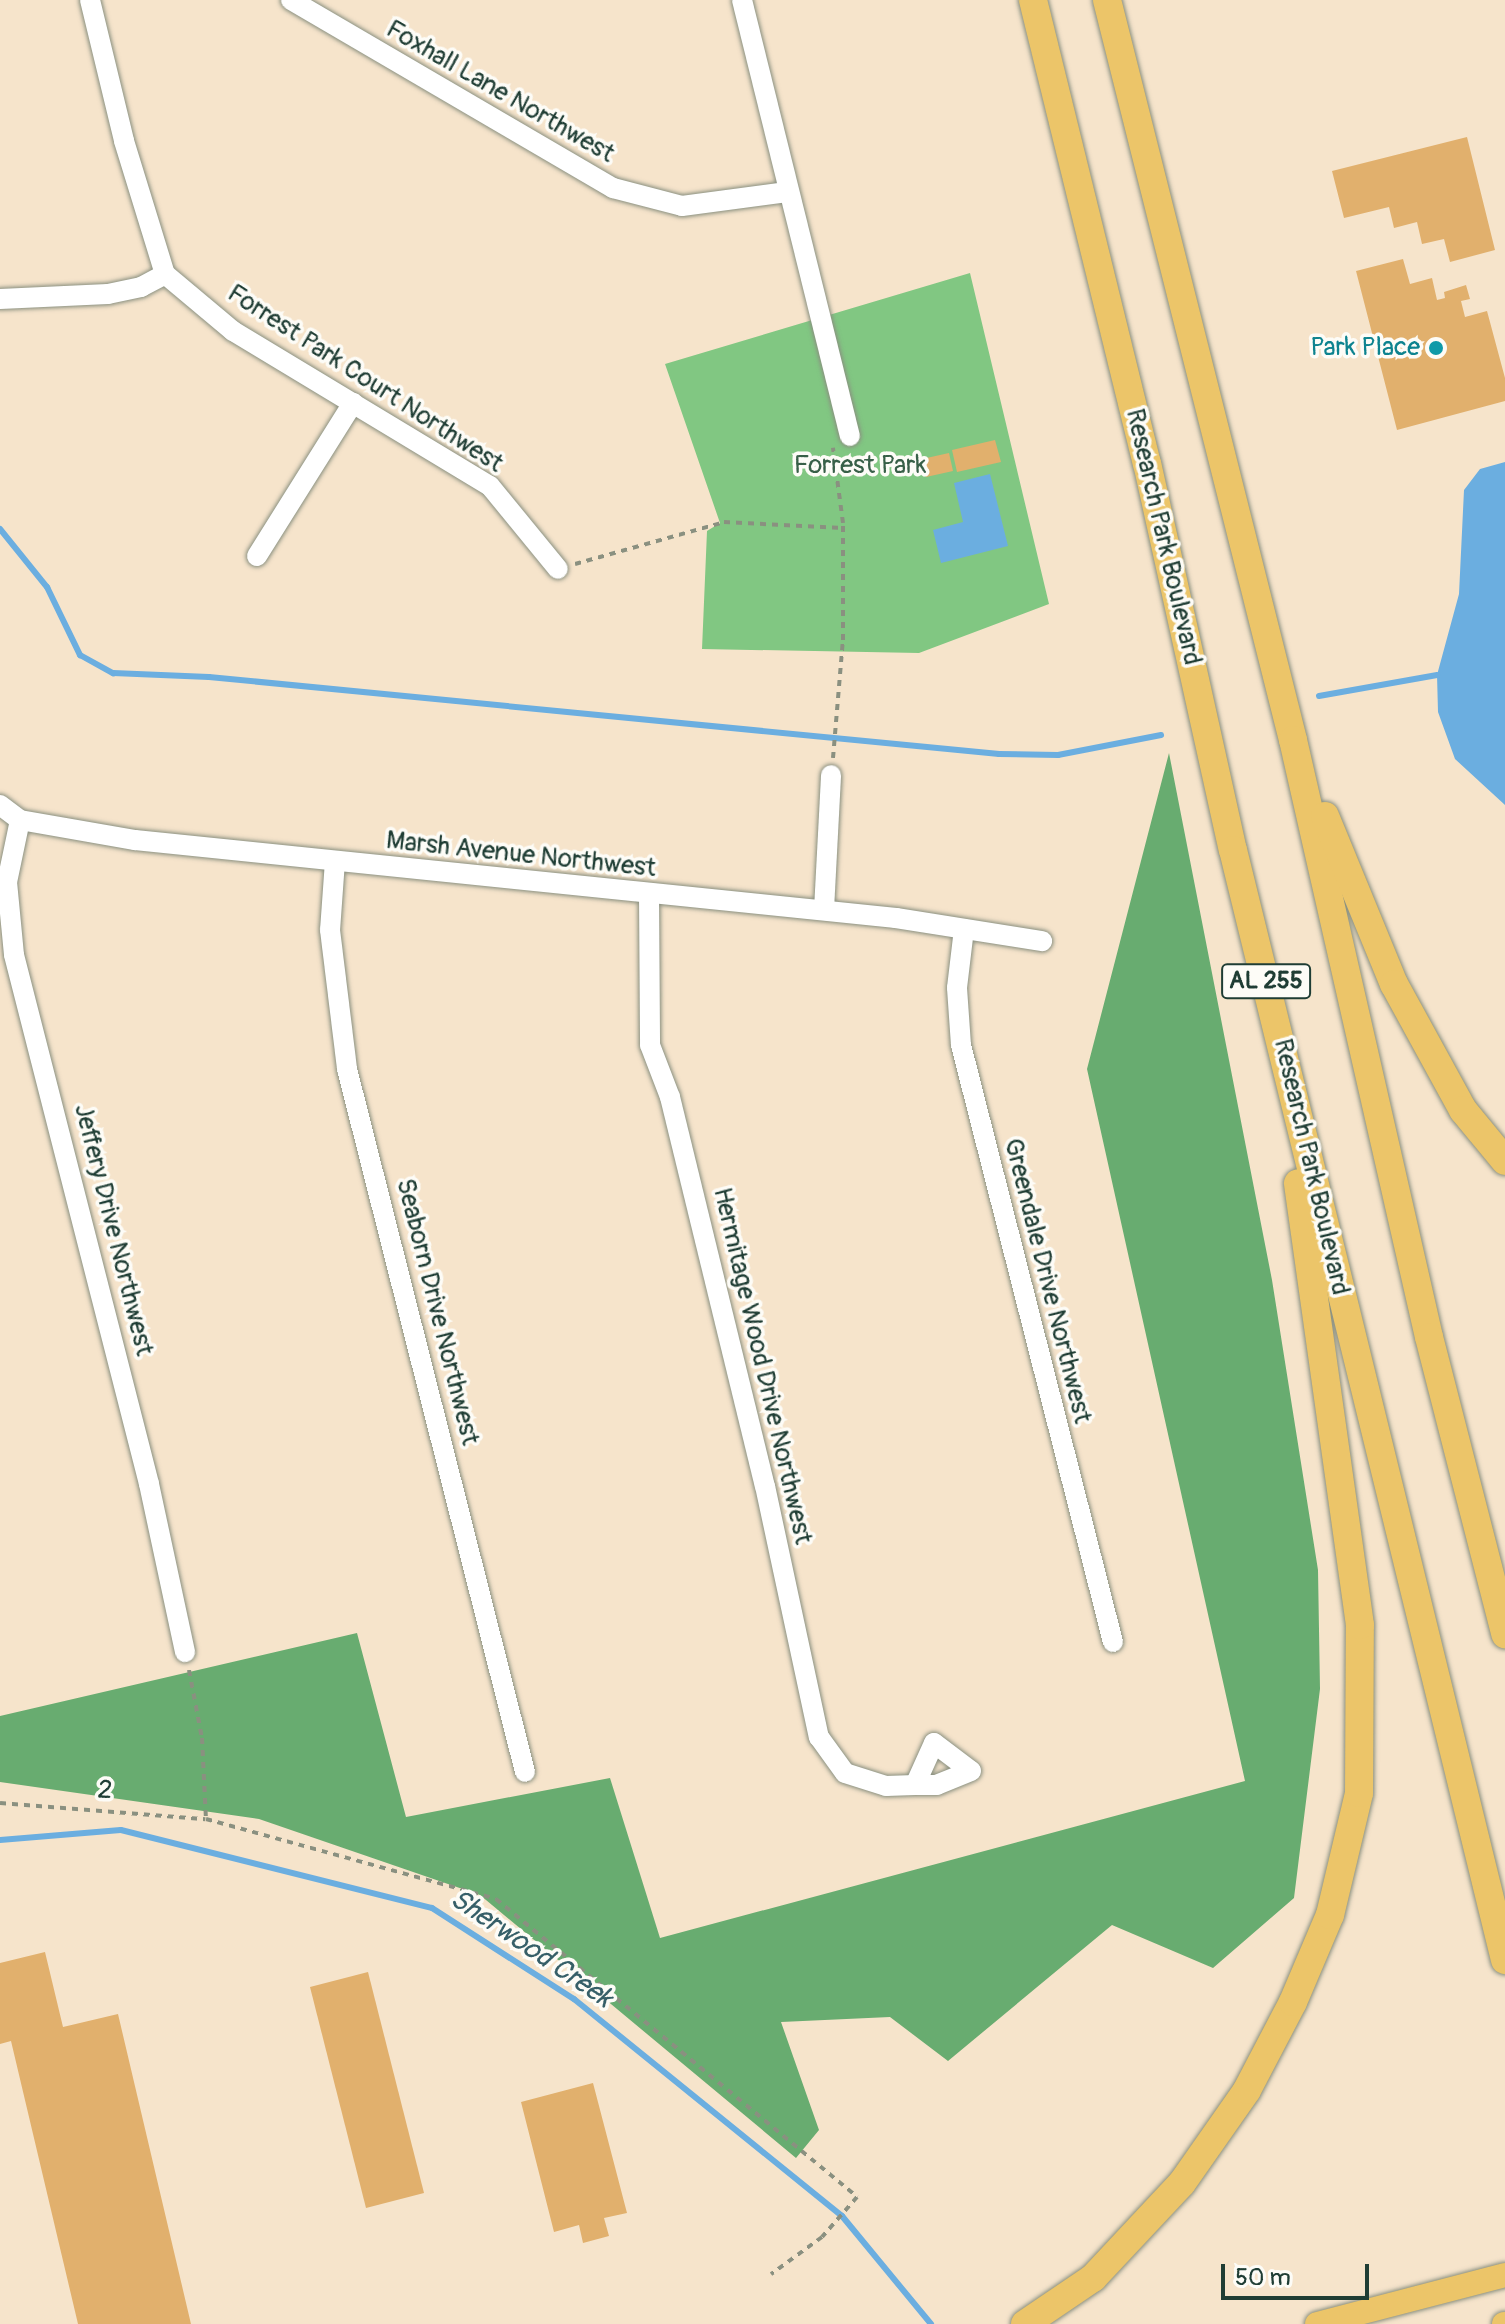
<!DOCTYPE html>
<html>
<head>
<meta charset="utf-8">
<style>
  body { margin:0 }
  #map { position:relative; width:1505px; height:2324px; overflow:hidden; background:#f6e4cb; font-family:Pangolin,sans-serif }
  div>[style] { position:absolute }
  .green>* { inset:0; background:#81c782 }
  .forest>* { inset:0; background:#68ac70 }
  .water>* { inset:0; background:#6baee0 }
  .stream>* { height:6px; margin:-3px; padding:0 3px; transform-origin:3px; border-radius:3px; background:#6baee0 }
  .building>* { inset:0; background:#e1b06d }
  .path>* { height:4px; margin-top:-2px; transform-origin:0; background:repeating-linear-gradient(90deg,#8a9080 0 6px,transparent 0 12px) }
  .roads { filter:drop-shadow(0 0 2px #8a9080) drop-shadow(0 0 2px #8a9080) }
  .minor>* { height:20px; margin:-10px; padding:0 10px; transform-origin:10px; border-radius:10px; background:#fff }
  .major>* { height:24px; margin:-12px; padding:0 12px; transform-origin:12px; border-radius:12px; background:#ecc569 }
  .highway>* { height:28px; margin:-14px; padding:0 14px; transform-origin:14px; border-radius:14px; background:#ecc569 }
  .dots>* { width:22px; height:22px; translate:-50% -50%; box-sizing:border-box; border:4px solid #fdfcf7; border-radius:50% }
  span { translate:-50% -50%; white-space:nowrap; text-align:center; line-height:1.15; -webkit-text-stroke:7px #fdfcf7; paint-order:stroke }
  .shield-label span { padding:2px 6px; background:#fdfcf7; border:2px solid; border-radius:6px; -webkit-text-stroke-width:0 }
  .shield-label { font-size:24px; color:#1f3d34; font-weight:700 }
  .street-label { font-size:26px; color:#1f3d34 }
  .culture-label { font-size:26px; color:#0d838f }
  .right { translate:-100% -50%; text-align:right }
  .park-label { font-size:26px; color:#386048 }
  .water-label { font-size:28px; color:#365f68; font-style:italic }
  .scale { position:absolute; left:1221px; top:2264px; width:148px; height:36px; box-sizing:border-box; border:4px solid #1f3d34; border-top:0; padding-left:10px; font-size:24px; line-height:28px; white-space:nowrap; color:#1f3d34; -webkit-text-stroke:6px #fdfcf7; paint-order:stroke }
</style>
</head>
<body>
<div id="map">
  <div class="green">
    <i style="clip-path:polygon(970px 273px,1049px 604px,919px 653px,702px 649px,707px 531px,720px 523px,665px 364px)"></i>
  </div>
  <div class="forest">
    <i style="clip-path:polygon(1169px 753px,1272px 1280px,1318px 1570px,1320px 1689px,1294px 1898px,1213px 1968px,1112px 1925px,948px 2061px,890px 2017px,781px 2022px,819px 2130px,796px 2158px,480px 1895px,259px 1819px,0 1782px,0 1716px,357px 1633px,406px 1817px,610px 1778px,660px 1938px,1245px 1781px,1087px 1069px)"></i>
  </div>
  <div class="water">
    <i style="clip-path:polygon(1505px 462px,1505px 805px,1455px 759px,1438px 712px,1437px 675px,1459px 594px,1464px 490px,1480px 469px)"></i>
    <i style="clip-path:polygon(990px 474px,1008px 546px,941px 563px,933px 530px,963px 522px,954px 483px)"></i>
  </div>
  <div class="stream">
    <i style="left:0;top:529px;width:75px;rotate:51deg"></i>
    <i style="left:47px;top:587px;width:76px;rotate:64.1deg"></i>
    <i style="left:80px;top:655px;width:38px;rotate:29deg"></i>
    <i style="left:113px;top:673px;width:96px;rotate:2.4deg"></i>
    <i style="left:209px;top:677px;width:794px;rotate:5.57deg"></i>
    <i style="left:999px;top:754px;width:59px;rotate:1deg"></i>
    <i style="left:1058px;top:755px;width:105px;rotate:-11deg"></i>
    <i style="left:1319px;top:696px;width:120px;rotate:-10.1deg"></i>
    <i style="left:0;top:1840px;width:121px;rotate:-4.7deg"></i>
    <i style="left:121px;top:1830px;width:321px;rotate:14.1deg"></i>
    <i style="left:432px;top:1908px;width:169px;rotate:32.7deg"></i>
    <i style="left:574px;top:1999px;width:345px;rotate:39deg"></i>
    <i style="left:842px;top:2216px;width:140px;rotate:50.5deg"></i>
  </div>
  <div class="building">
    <i style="clip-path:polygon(1467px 137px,1495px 250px,1450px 262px,1444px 239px,1422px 244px,1417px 222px,1394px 228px,1389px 207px,1344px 218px,1332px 171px)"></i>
    <i style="clip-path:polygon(1403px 259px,1410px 284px,1432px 278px,1437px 300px,1445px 298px,1444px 292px,1466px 285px,1470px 299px,1461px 301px,1465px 317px,1487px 311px,1505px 378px,1505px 401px,1397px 430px,1356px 271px)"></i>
    <i style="clip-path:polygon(995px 440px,1001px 462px,957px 472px,952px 450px)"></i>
    <i style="clip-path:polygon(949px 453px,953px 471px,926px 477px,922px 459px)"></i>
    <i style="clip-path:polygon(45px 1952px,63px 2027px,118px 2014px,191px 2324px,78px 2324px,11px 2041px,0 2044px,0 1963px)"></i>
    <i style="clip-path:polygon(368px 1972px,424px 2193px,366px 2208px,310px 1987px)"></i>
    <i style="clip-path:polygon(593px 2083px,627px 2213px,604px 2218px,609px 2236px,583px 2243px,579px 2225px,554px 2232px,521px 2102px)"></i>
  </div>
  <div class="path">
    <i style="left:575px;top:564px;width:155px;rotate:-15.7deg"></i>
    <i style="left:724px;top:522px;width:119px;rotate:2.9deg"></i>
    <i style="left:833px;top:758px;width:118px;rotate:-85.2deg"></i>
    <i style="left:843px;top:640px;width:117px;rotate:-90deg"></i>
    <i style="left:843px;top:523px;width:76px;rotate:-97.6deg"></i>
    <i style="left:189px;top:1670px;width:69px;rotate:79.2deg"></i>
    <i style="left:202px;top:1738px;width:81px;rotate:87.2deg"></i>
    <i style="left:206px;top:1819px;width:301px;rotate:15.4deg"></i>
    <i style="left:496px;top:1899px;width:468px;rotate:39.5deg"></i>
    <i style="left:857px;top:2197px;width:53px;rotate:131.2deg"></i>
    <i style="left:822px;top:2237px;width:63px;rotate:144deg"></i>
    <i style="left:0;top:1803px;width:206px;rotate:4.5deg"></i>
  </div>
  <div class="roads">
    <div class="minor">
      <i style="left:90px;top:0;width:145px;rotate:76.4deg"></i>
      <i style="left:124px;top:141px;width:139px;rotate:72.9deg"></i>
      <i style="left:165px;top:274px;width:89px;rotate:40deg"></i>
      <i style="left:233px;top:331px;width:300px;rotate:31.1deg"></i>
      <i style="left:490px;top:486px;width:107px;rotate:50.7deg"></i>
      <i style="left:291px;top:0;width:373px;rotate:30.3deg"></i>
      <i style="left:613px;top:188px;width:71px;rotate:14.6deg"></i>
      <i style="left:682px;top:206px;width:106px;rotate:-7.6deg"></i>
      <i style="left:742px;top:0;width:449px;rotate:76.1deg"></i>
      <i style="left:0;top:299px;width:108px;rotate:-2.7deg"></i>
      <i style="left:108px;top:294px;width:34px;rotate:-12deg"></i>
      <i style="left:141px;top:287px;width:27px;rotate:-28deg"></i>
      <i style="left:257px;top:556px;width:181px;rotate:-57.9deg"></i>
      <i style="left:0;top:805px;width:25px;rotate:37deg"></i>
      <i style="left:20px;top:820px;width:117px;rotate:9.9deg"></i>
      <i style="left:135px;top:840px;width:765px;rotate:5.85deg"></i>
      <i style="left:896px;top:918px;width:148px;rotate:9deg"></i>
      <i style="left:20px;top:820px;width:63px;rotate:101.8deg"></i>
      <i style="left:7px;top:882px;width:73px;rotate:84.5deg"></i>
      <i style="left:14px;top:955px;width:546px;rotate:75.68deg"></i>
      <i style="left:149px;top:1484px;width:172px;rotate:77.9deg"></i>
      <i style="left:335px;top:861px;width:69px;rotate:94.1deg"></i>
      <i style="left:330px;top:930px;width:140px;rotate:83deg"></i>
      <i style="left:347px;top:1069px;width:725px;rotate:75.79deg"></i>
      <i style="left:649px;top:894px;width:151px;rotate:89.6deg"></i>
      <i style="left:650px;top:1045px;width:56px;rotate:69deg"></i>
      <i style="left:670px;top:1097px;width:400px;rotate:76.3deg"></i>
      <i style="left:765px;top:1486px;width:257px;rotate:77.9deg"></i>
      <i style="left:819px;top:1737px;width:44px;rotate:54.2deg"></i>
      <i style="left:845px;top:1773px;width:43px;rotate:17.6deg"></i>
      <i style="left:886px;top:1786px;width:29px;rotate:-2deg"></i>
      <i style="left:824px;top:910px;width:135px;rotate:-87deg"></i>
      <i style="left:964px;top:929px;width:59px;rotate:96.8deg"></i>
      <i style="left:957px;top:988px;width:57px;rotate:86deg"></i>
      <i style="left:961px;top:1045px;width:616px;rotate:75.72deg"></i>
      <i style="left:934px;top:1743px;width:46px;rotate:37.1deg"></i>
      <i style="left:971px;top:1771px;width:37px;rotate:158deg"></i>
      <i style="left:937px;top:1785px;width:22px;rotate:180deg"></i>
      <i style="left:915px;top:1785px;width:46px;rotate:-65.7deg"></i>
    </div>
    <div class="major">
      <i style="left:1317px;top:2324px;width:194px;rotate:-14.6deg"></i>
      <i style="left:1504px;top:2324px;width:1px"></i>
    </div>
    <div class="highway">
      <i style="left:1033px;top:0;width:477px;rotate:76.2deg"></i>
      <i style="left:1147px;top:463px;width:396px;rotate:77.5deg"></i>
      <i style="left:1233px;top:850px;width:1143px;rotate:76.23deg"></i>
      <i style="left:1107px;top:0;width:763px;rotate:75.89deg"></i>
      <i style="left:1293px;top:740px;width:612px;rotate:77.17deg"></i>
      <i style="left:1429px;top:1337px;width:307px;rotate:75.6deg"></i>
      <i style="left:1325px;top:816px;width:182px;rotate:67.7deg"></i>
      <i style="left:1394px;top:984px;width:144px;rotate:61.3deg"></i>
      <i style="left:1463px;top:1110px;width:66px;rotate:50.5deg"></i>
      <i style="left:1025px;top:2324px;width:82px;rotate:-34.1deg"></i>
      <i style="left:1093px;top:2278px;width:130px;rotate:-46.9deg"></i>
      <i style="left:1182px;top:2183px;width:113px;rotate:-55deg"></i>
      <i style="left:1247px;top:2090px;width:99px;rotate:-62.4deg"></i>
      <i style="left:1293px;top:2002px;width:95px;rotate:-67deg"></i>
      <i style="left:1330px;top:1915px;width:125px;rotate:-76.6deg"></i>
      <i style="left:1359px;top:1793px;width:168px;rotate:-89.7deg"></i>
      <i style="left:1360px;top:1625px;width:446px;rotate:-98deg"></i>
    </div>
  </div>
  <div class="dots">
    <i style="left:1436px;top:348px;background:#0f9aa8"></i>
  </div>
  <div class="shield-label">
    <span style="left:1266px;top:981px">AL 255</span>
  </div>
  <div class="street-label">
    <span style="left:500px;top:92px;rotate:30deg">Foxhall Lane Northwest</span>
    <span style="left:365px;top:379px;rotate:33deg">Forrest Park Court Northwest</span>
    <span style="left:1163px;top:537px;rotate:77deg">Research Park Boulevard</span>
    <span style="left:521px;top:855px;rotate:6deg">Marsh Avenue Northwest</span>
    <span style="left:1311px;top:1167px;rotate:77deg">Research Park Boulevard</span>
    <span style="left:113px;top:1230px;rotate:76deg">Jeffery Drive Northwest</span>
    <span style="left:1047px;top:1281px;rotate:76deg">Greendale Drive Northwest</span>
    <span style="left:437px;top:1312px;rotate:76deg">Seaborn Drive Northwest</span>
    <span style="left:762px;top:1366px;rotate:77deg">Hermitage Wood Drive Northwest</span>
    <span style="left:105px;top:1791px;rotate:6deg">2</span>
  </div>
  <div class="culture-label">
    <span class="right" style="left:1420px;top:348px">Park Place</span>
  </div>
  <div class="park-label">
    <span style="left:860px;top:466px">Forrest Park</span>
  </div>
  <div class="water-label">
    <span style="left:531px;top:1949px;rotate:34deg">Sherwood Creek</span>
  </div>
  <div class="scale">50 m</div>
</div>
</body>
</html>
